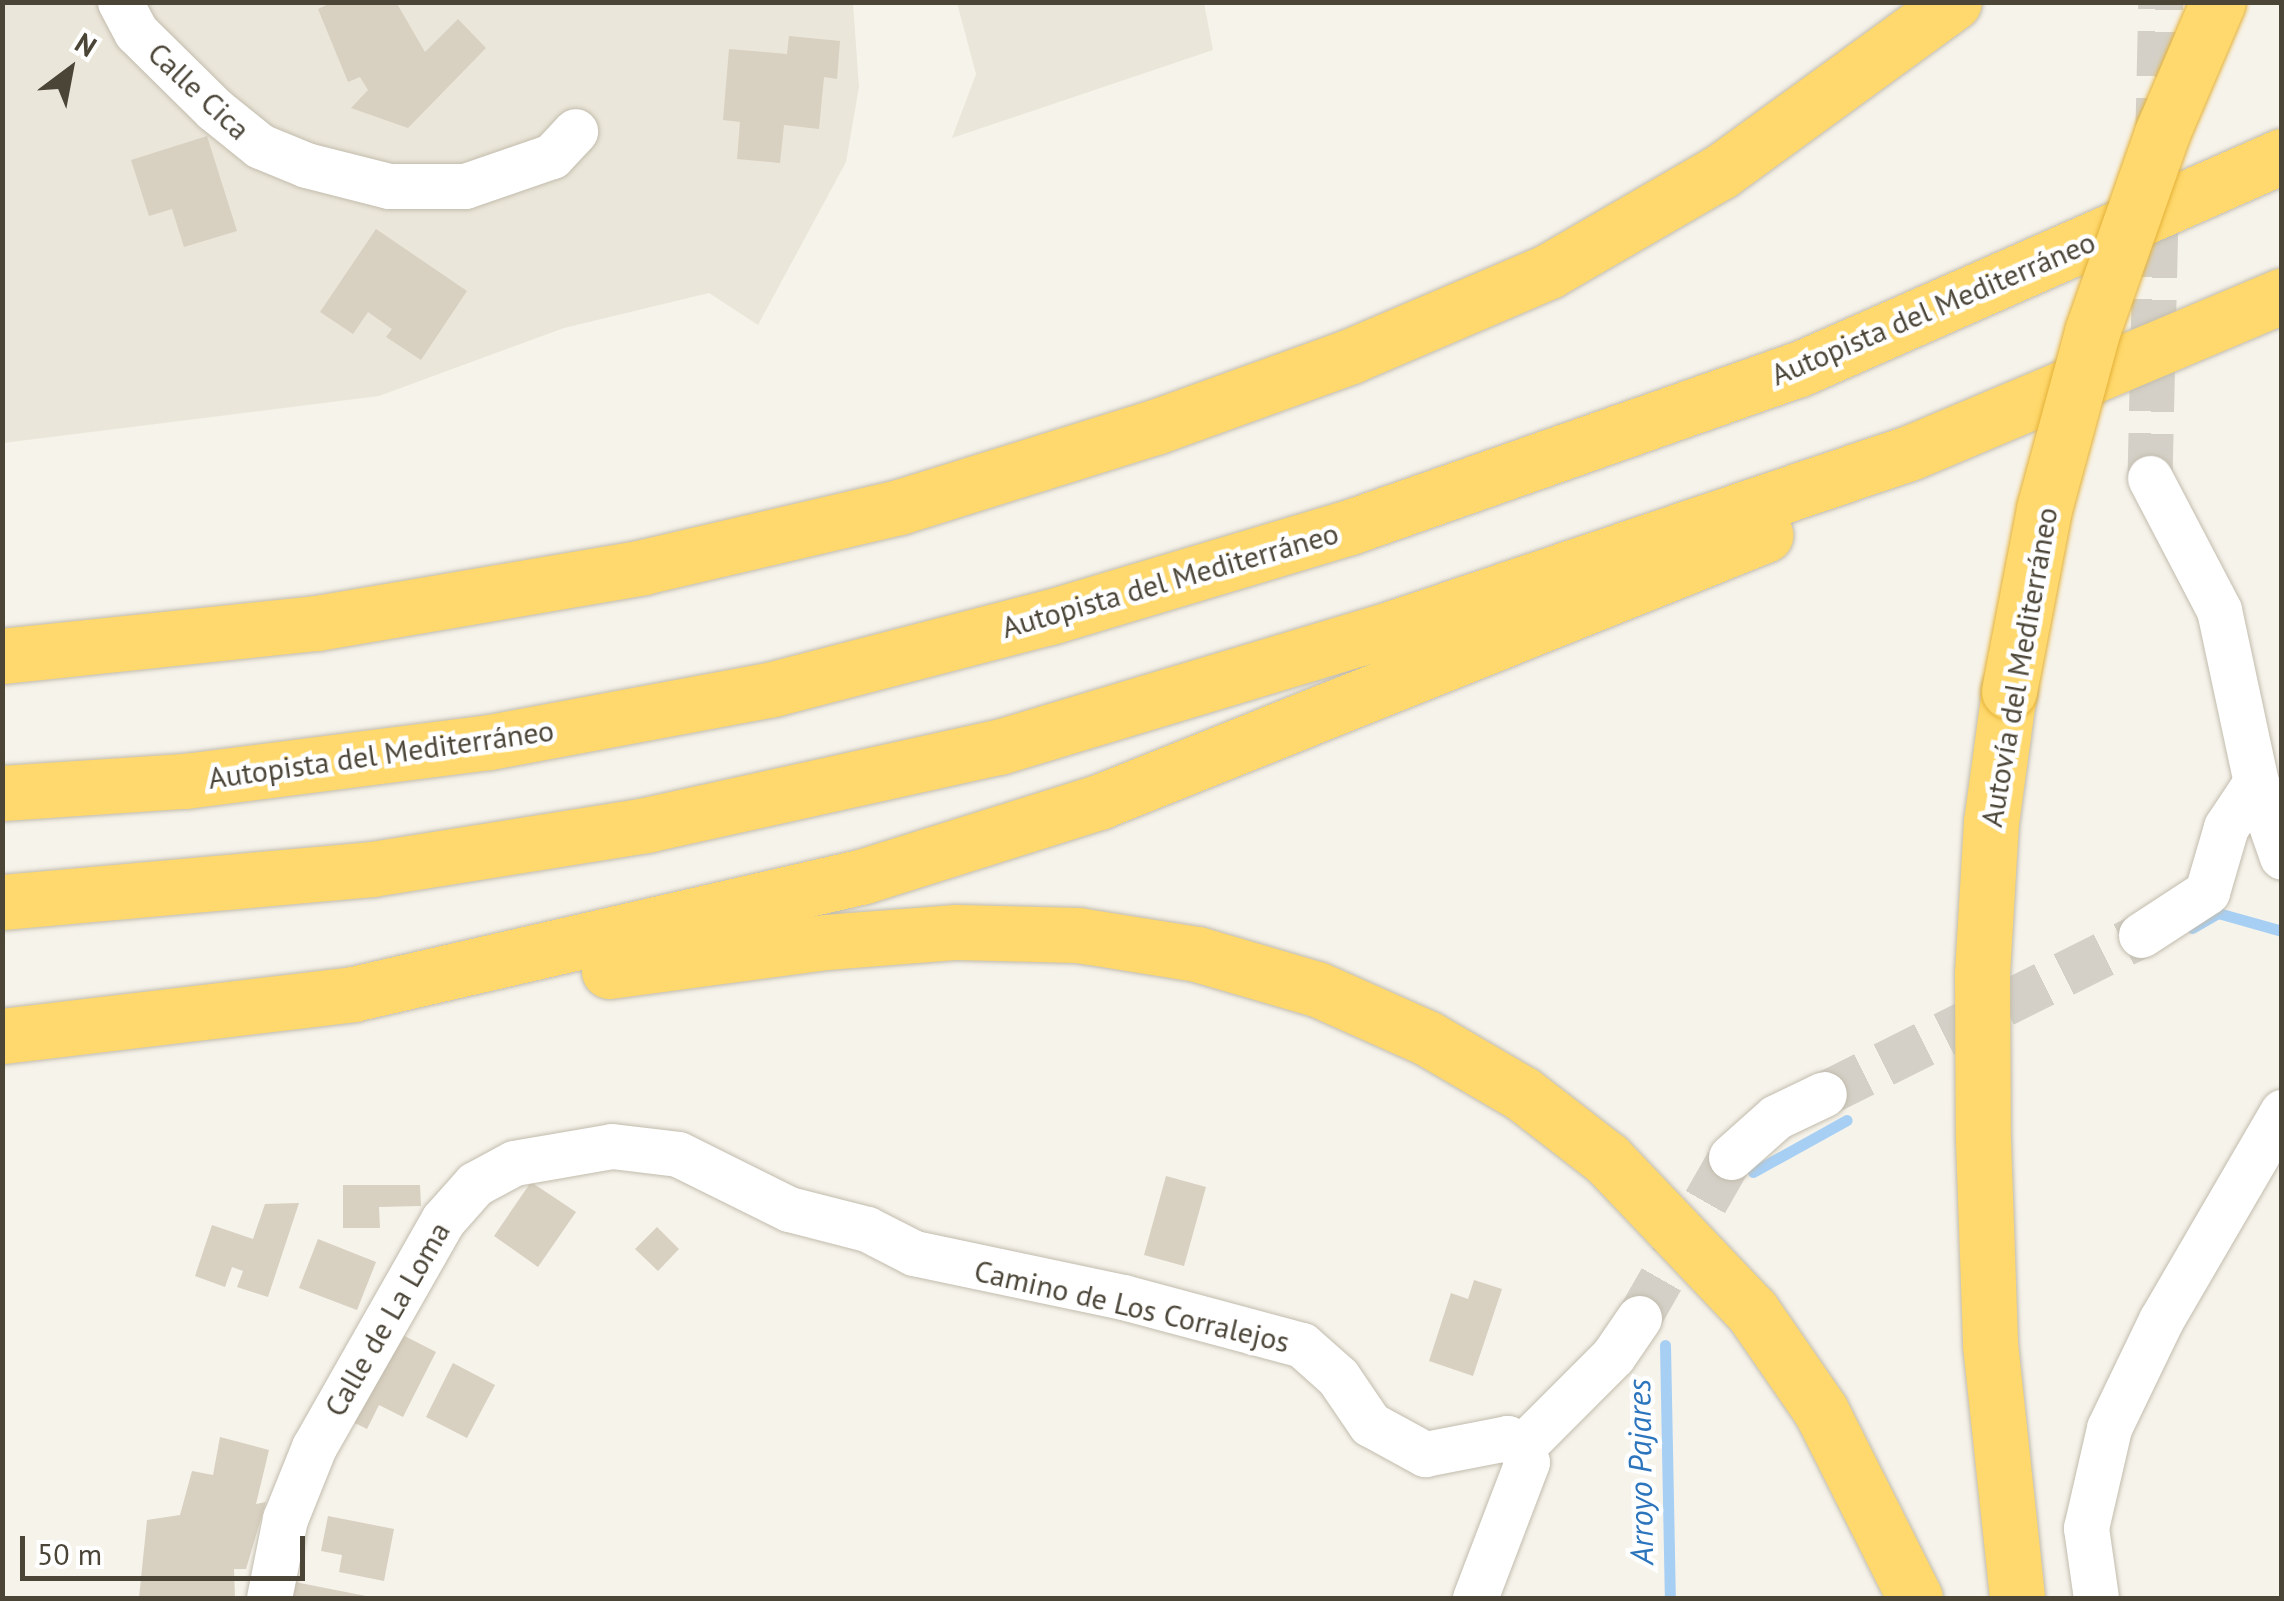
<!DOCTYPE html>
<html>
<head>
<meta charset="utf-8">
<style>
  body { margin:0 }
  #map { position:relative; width:2284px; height:1601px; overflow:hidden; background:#f6f3eb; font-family:"PT Sans",sans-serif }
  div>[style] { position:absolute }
  .residential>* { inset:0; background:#eae6d9 }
  .stream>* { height:11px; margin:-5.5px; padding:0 5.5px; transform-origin:5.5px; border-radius:5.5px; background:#a7cff4 }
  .building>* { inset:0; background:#d8d0c0 }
  .minor-tunnel>* { height:45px; margin-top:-22.5px; transform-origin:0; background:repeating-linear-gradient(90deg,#d4d0c7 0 45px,transparent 0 67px) }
  .roads { filter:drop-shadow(0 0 2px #c2bcad) drop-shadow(0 0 2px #c2bcad) }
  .minor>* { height:45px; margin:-22.5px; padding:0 22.5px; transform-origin:22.5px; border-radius:22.5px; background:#fff }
  .motorway>* { height:55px; margin:-27.5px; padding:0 27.5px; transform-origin:27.5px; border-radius:27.5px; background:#ffd96d }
  .bridges { filter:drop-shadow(0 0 2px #e4b137) drop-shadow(0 0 2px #e4b137) }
  .motorway-bridge>* { height:55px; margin:-27.5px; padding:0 27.5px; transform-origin:27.5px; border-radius:27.5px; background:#ffd96d }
  span { translate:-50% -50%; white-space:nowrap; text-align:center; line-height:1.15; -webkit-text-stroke:9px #fff; paint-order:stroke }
  .street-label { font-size:30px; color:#4b4538 }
  .water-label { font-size:32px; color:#2c75bd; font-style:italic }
  .frame { position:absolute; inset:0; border:5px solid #4b4538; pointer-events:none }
  .north { position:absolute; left:20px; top:20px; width:100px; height:100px; -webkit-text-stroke:8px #fff; paint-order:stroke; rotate:32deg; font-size:28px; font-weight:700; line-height:40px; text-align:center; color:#4b4538 }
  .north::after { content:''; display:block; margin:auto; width:35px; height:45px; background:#4b4538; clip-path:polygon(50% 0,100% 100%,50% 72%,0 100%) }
  .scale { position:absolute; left:20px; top:1536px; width:285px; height:45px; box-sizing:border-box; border:5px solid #4b4538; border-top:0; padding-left:12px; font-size:30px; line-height:35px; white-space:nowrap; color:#4b4538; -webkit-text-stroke:8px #fff; paint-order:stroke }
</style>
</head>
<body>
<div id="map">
  <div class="residential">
    <i style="clip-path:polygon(3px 3px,853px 3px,859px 87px,846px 162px,758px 325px,709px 293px,564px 328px,379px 396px,3px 443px)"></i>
    <i style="clip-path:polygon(957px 3px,1204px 3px,1213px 50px,952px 138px,976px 74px)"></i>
  </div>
  <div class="stream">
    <i style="left:2192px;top:928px;width:30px;rotate:-30deg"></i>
    <i style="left:2218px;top:913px;width:66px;rotate:15.7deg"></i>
    <i style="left:1753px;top:1172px;width:107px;rotate:-29deg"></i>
    <i style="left:1665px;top:1345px;width:253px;rotate:88.9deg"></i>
  </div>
  <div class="building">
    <i style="clip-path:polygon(333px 2px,396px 2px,425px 52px,458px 19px,486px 48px,408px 128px,351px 108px,368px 90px,360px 77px,348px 82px,318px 9px)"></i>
    <i style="clip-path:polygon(789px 36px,840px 41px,837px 79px,824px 77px,819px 129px,784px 125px,780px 163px,737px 159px,740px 122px,723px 120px,729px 49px,787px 54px)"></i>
    <i style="clip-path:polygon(207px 136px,237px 231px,184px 247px,172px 209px,149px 216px,131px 160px)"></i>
    <i style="clip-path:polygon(376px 229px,467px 291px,421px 360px,386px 337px,392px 329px,368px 312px,353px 334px,320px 312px)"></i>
    <i style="clip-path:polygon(1166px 1176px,1206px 1187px,1184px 1266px,1144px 1255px)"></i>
    <i style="clip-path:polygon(531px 1182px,576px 1212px,538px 1267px,494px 1236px)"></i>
    <i style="clip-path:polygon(343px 1185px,420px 1185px,421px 1206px,379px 1207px,380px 1228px,343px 1228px)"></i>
    <i style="clip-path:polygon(299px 1203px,268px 1297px,237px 1287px,243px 1271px,232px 1267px,225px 1287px,195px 1276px,212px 1225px,253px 1239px,265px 1204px)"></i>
    <i style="clip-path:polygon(657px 1227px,679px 1249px,658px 1271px,635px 1249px)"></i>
    <i style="clip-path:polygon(318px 1239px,376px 1262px,357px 1310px,299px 1288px)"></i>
    <i style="clip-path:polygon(1474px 1280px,1502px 1289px,1473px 1376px,1429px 1361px,1451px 1293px,1468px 1299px)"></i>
    <i style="clip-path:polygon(393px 1330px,436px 1352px,403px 1417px,379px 1405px,367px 1429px,347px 1419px)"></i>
    <i style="clip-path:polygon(453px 1363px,495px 1385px,467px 1438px,426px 1417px)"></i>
    <i style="clip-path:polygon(220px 1437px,269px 1450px,256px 1504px,266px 1502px,246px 1569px,234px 1569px,235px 1598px,139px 1598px,147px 1520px,180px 1515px,192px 1471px,213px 1475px)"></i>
    <i style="clip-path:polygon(328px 1516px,394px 1529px,384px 1581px,339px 1572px,342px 1555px,321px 1551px)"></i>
    <i style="clip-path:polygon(295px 1582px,371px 1597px,371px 1598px,292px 1598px)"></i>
  </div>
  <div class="minor-tunnel">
    <i style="left:2150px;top:478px;width:476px;rotate:-88.7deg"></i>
    <i style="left:1824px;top:1094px;width:355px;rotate:-26.6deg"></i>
    <i style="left:1639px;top:1318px;width:185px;rotate:-60.3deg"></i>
  </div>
  <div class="roads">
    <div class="minor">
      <i style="left:120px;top:2px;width:34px;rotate:62deg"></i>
      <i style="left:136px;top:32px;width:110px;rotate:44.6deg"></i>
      <i style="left:214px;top:109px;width:59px;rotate:38.8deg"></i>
      <i style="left:260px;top:146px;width:50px;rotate:22.4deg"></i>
      <i style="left:306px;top:165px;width:86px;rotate:14.2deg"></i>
      <i style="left:389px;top:186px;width:76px"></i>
      <i style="left:465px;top:186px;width:92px;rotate:-19deg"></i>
      <i style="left:552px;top:156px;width:34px;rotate:-47deg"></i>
      <i style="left:2150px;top:478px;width:149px;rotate:62.4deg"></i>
      <i style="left:2219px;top:610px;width:176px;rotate:77.9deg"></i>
      <i style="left:2256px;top:782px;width:79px;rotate:70.9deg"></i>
      <i style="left:2141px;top:935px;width:79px;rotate:-33.1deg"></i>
      <i style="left:2207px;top:892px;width:68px;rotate:-73.7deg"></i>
      <i style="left:2226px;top:827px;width:54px;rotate:-56.3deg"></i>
      <i style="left:1731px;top:1157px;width:60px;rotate:-41.6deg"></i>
      <i style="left:1776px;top:1117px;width:53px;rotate:-25.6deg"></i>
      <i style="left:1523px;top:1446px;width:127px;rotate:-45deg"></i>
      <i style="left:1613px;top:1356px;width:46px;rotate:-55.6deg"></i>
      <i style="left:269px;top:1598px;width:81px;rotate:-78.6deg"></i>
      <i style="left:285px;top:1519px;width:78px;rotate:-68.1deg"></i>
      <i style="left:314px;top:1447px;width:261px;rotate:-60.4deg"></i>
      <i style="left:443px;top:1220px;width:48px;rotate:-48.4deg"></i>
      <i style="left:475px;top:1184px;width:44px;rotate:-28.3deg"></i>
      <i style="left:514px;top:1163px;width:99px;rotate:-9.8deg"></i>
      <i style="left:612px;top:1146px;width:66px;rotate:6.9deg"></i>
      <i style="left:678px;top:1154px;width:124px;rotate:26.4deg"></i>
      <i style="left:789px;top:1209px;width:81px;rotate:14.4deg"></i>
      <i style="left:867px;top:1229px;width:53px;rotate:27.1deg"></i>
      <i style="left:914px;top:1253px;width:214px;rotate:11.9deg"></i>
      <i style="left:1123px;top:1297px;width:185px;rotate:15deg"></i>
      <i style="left:1302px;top:1345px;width:48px;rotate:41.6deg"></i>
      <i style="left:1338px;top:1377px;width:57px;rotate:55.8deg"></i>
      <i style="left:1370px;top:1424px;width:63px;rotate:28.6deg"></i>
      <i style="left:1425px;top:1454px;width:84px;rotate:-11deg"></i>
      <i style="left:1507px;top:1438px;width:12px;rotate:24deg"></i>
      <i style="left:1518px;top:1443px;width:21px;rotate:65deg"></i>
      <i style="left:1527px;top:1462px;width:146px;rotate:110.9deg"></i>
      <i style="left:2096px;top:1598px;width:71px;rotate:-98.1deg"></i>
      <i style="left:2086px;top:1528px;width:103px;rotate:-77deg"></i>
      <i style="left:2109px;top:1428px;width:120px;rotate:-64.3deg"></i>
      <i style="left:2161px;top:1320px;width:241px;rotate:-59.8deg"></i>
    </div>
    <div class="motorway">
      <i style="left:2px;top:656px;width:317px;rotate:-6deg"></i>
      <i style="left:317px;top:623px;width:331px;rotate:-9.7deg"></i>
      <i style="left:643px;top:567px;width:263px;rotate:-13.2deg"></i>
      <i style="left:899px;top:507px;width:268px;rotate:-17.4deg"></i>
      <i style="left:1155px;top:427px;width:208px;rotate:-19.9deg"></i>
      <i style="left:1351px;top:356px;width:215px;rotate:-23.2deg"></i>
      <i style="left:1549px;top:271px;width:198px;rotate:-30.1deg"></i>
      <i style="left:1720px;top:172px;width:289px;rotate:-36deg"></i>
      <i style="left:2009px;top:691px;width:132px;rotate:97.8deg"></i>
      <i style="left:1991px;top:822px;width:151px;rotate:93.4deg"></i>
      <i style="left:1982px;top:973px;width:167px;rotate:89.7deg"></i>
      <i style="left:1983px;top:1140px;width:204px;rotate:88deg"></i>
      <i style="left:1990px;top:1344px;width:255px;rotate:83.9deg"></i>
      <i style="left:2px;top:793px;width:183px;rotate:-3.8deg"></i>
      <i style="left:185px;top:781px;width:307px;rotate:-7.3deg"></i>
      <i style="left:490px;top:742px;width:288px;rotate:-10.6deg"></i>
      <i style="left:773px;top:689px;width:286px;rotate:-14.6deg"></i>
      <i style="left:1050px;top:617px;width:313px;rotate:-16.7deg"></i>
      <i style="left:1350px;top:527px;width:474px;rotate:-19.4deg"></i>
      <i style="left:1797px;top:370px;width:530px;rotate:-23.81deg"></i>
      <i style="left:2px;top:902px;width:371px;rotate:-5.1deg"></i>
      <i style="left:372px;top:869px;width:278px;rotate:-9.1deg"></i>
      <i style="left:646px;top:825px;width:362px;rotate:-12.5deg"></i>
      <i style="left:999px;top:747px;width:405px;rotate:-16.8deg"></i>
      <i style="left:1387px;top:630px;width:554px;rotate:-18.73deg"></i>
      <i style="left:1912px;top:452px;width:402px;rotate:-22.9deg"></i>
      <i style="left:609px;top:971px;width:219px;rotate:-7.6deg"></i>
      <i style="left:826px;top:942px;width:131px;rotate:-4.4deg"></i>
      <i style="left:957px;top:932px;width:121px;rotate:1.4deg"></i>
      <i style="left:1078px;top:935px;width:121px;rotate:9.1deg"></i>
      <i style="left:1197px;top:954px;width:125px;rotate:16.3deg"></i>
      <i style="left:1317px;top:989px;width:120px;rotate:24deg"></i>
      <i style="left:1427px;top:1038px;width:111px;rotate:30.3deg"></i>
      <i style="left:1523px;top:1094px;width:106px;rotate:37.7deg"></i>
      <i style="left:1607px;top:1159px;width:210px;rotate:46.4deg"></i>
      <i style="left:1752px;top:1311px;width:121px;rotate:55.4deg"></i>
      <i style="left:1821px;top:1411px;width:209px;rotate:63.3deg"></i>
      <i style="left:2px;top:1036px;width:354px;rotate:-6.8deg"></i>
      <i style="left:353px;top:994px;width:524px;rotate:-13deg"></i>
      <i style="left:864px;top:876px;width:246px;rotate:-17.5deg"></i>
      <i style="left:1099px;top:802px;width:718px;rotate:-21.85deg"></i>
    </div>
  </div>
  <div class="bridges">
    <div class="motorway-bridge">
      <i style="left:2009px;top:691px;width:185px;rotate:-79.1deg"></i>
      <i style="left:2044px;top:509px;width:183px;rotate:-74.8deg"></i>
      <i style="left:2092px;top:332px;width:211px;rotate:-70.6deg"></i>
      <i style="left:2162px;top:133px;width:142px;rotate:-66.9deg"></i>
    </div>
  </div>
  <div class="street-label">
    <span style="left:199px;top:91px;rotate:43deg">Calle Cica</span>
    <span style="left:1933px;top:308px;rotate:-23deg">Autopista del Mediterráneo</span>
    <span style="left:1170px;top:580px;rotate:-16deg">Autopista del Mediterráneo</span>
    <span style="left:2019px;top:667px;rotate:-80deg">Autovía del Mediterráneo</span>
    <span style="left:381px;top:754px;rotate:-8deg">Autopista del Mediterráneo</span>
    <span style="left:1132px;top:1306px;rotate:13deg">Camino de Los Corralejos</span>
    <span style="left:387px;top:1319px;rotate:-60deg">Calle de La Loma</span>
  </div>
  <div class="water-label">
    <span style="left:1640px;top:1472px;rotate:-91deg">Arroyo Pajares</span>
  </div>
  <div class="frame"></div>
  <div class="north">N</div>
  <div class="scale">50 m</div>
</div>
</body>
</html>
